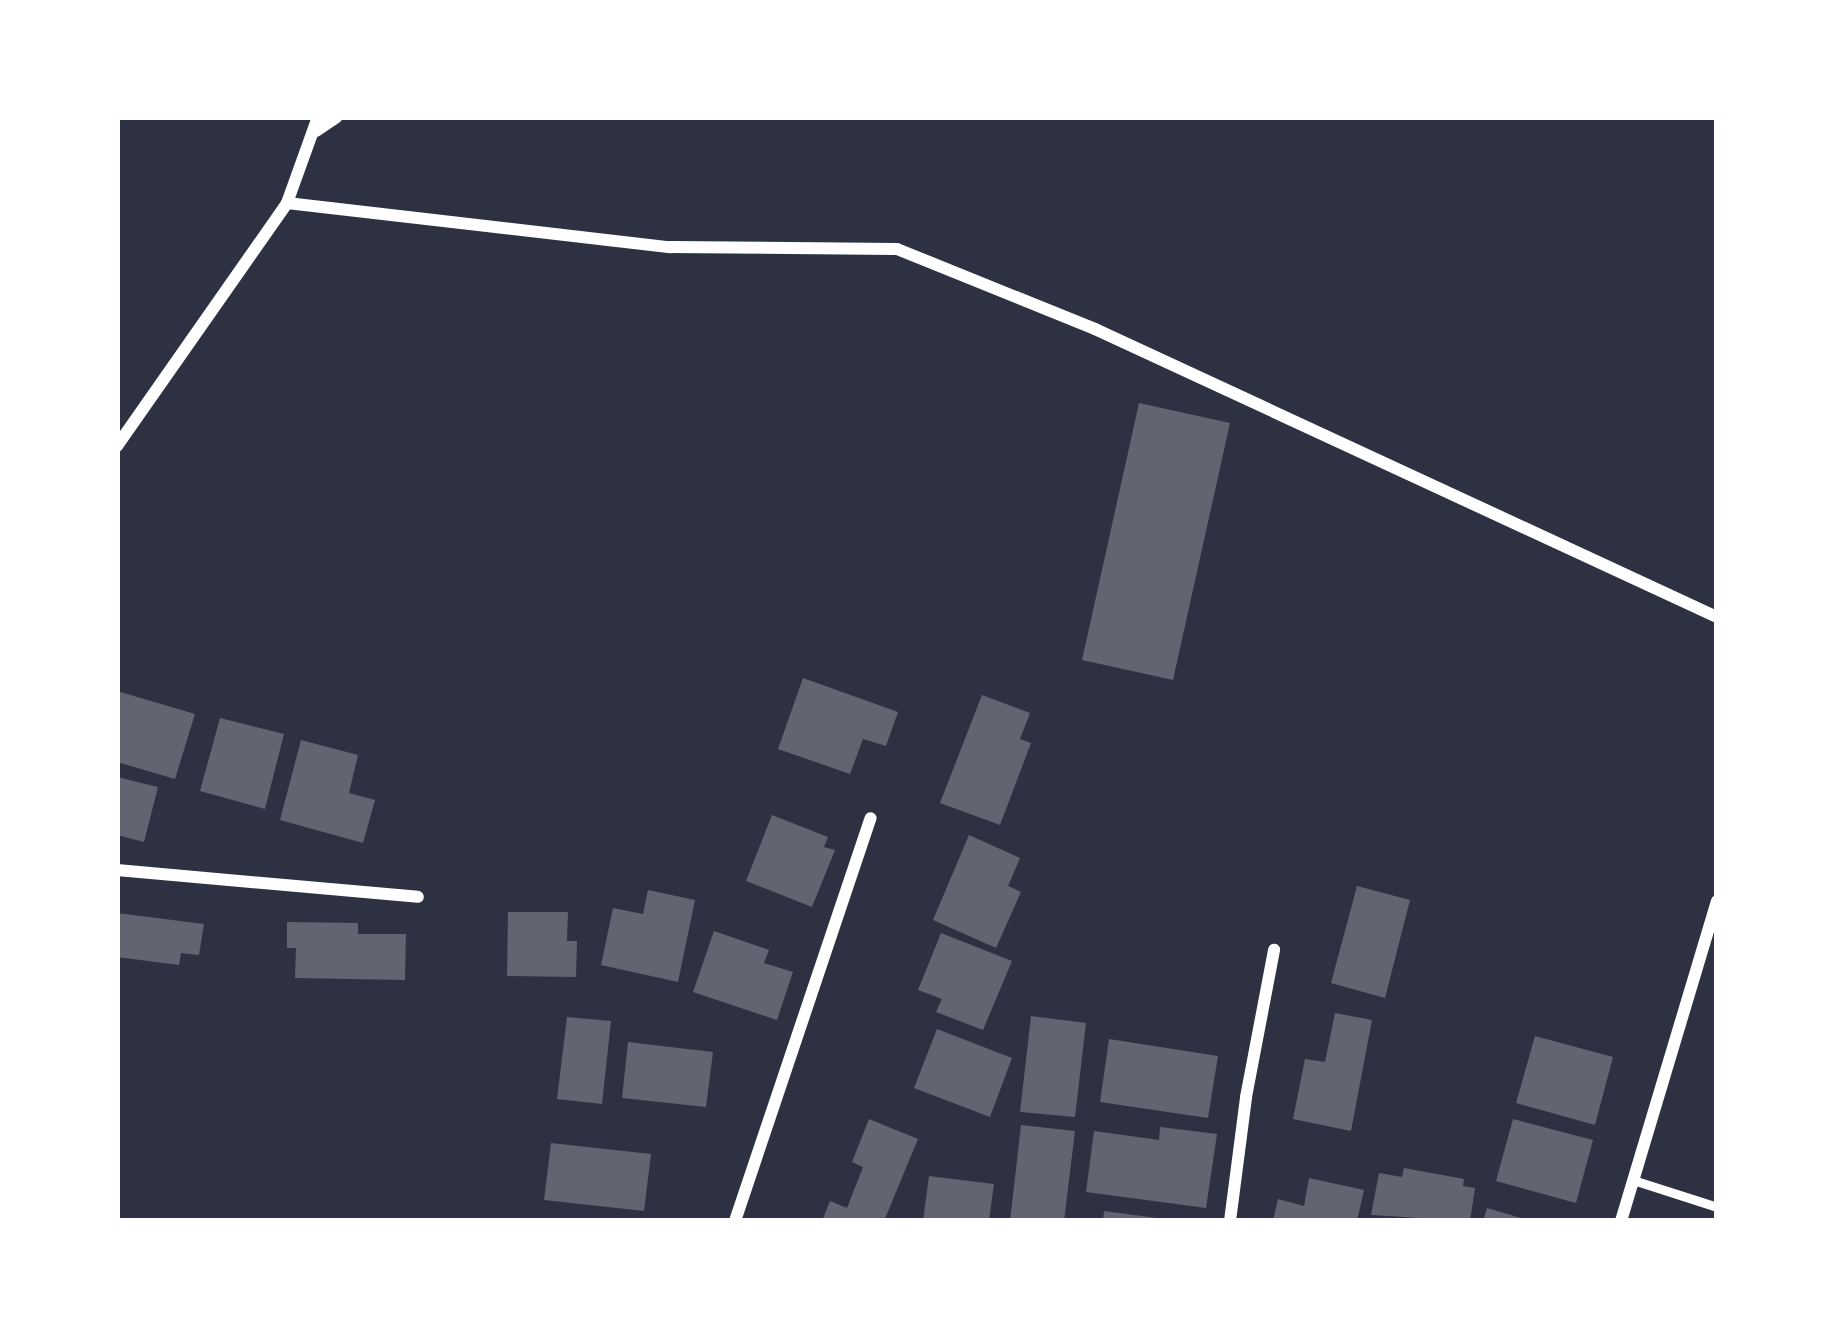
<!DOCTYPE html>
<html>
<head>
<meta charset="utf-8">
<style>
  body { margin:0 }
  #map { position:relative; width:1834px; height:1338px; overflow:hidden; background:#2d3142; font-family:Signika,sans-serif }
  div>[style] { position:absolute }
  .building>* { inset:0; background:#626471 }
  .service>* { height:9px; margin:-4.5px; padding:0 4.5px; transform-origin:4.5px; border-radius:4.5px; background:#fff }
  .minor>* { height:12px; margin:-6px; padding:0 6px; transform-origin:6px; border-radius:6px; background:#fff }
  span { translate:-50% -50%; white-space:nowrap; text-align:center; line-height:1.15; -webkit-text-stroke:9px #fff; paint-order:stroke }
  .frame { position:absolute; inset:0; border:120px solid #fff; pointer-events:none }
</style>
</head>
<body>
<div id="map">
  <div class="building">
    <i style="clip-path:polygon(1139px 403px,1230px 423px,1173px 680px,1082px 660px)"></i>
    <i style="clip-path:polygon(803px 678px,898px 712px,886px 746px,863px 739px,850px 774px,778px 749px)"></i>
    <i style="clip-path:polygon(117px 691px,195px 714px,175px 779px,117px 762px)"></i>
    <i style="clip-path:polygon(982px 695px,1030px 713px,1020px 739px,1031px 743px,1000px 825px,940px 803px)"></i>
    <i style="clip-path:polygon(220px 718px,284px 734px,265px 809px,200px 791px)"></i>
    <i style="clip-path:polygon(301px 740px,358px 755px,349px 793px,375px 800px,363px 843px,280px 820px)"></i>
    <i style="clip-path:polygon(117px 777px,158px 787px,144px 842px,117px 835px)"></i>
    <i style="clip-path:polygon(772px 815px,828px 837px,824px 847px,835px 850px,812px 907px,746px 881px)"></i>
    <i style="clip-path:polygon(969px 835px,1020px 858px,1008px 886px,1021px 892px,996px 948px,933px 920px)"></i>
    <i style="clip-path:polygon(1357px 886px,1410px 900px,1385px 998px,1331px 983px)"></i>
    <i style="clip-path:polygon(648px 890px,695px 900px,678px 982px,601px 965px,613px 908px,643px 914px)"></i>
    <i style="clip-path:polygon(508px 912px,568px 912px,567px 941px,577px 941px,576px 977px,507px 976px)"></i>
    <i style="clip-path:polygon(117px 913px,204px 924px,199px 955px,181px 953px,179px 965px,117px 957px)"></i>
    <i style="clip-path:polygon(287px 922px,358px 923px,358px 934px,406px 934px,405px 980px,295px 978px,296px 948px,287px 948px)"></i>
    <i style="clip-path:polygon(714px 931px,769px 950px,764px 963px,793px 972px,777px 1020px,693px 992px)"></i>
    <i style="clip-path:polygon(941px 933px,1012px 961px,983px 1030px,936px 1012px,942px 999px,918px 990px)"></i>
    <i style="clip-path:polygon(1335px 1013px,1372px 1020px,1351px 1131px,1293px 1119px,1305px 1059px,1325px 1062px)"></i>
    <i style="clip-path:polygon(1031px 1016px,1086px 1023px,1075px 1117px,1020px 1112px)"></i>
    <i style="clip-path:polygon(567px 1017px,611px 1021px,602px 1104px,557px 1099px)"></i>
    <i style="clip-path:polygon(937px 1029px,1012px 1058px,990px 1117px,914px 1088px)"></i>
    <i style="clip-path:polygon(1535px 1036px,1613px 1057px,1595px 1125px,1516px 1103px)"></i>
    <i style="clip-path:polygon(1109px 1039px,1218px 1056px,1208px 1118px,1100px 1102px)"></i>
    <i style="clip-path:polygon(628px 1042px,713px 1052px,706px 1107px,622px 1098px)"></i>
    <i style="clip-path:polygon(869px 1119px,918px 1139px,884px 1221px,822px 1221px,830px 1201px,847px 1208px,863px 1167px,852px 1162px)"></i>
    <i style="clip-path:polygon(1513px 1119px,1593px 1140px,1576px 1203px,1496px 1181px)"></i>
    <i style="clip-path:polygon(1021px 1125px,1075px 1131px,1064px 1221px,1010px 1221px)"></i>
    <i style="clip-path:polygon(1160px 1127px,1217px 1134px,1206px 1208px,1086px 1192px,1094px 1131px,1159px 1140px)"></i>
    <i style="clip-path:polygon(551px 1143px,651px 1154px,644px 1211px,544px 1200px)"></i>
    <i style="clip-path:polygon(1404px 1168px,1464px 1179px,1463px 1186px,1475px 1188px,1470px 1221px,1371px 1215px,1379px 1173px,1402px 1177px)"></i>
    <i style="clip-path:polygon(929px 1176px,994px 1184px,989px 1221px,923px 1221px)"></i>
    <i style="clip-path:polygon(1309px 1178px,1364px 1190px,1357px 1221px,1273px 1221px,1278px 1199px,1304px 1206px)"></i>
    <i style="clip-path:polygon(1487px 1208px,1528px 1220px,1527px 1221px,1483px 1221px)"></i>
    <i style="clip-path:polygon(1104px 1211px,1157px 1218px,1157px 1221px,1103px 1221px)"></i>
  </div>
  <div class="service">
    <i style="left:1633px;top:1180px;width:88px;rotate:17.8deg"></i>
  </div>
  <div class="minor">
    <i style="left:316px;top:131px;width:25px;rotate:-34deg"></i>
    <i style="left:287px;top:203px;width:386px;rotate:6.6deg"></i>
    <i style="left:670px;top:247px;width:227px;rotate:0.5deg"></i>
    <i style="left:897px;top:249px;width:214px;rotate:22deg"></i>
    <i style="left:1095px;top:329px;width:685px;rotate:24.85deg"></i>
    <i style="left:117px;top:446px;width:297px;rotate:-55deg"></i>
    <i style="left:287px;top:203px;width:91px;rotate:-70.2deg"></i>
    <i style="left:117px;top:870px;width:302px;rotate:5.1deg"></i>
    <i style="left:735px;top:1221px;width:425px;rotate:-71.4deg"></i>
    <i style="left:1230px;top:1221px;width:125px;rotate:-82.6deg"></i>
    <i style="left:1246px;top:1097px;width:150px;rotate:-79.2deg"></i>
    <i style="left:1621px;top:1221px;width:334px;rotate:-73.3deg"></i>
  </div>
  <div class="frame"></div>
</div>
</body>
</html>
